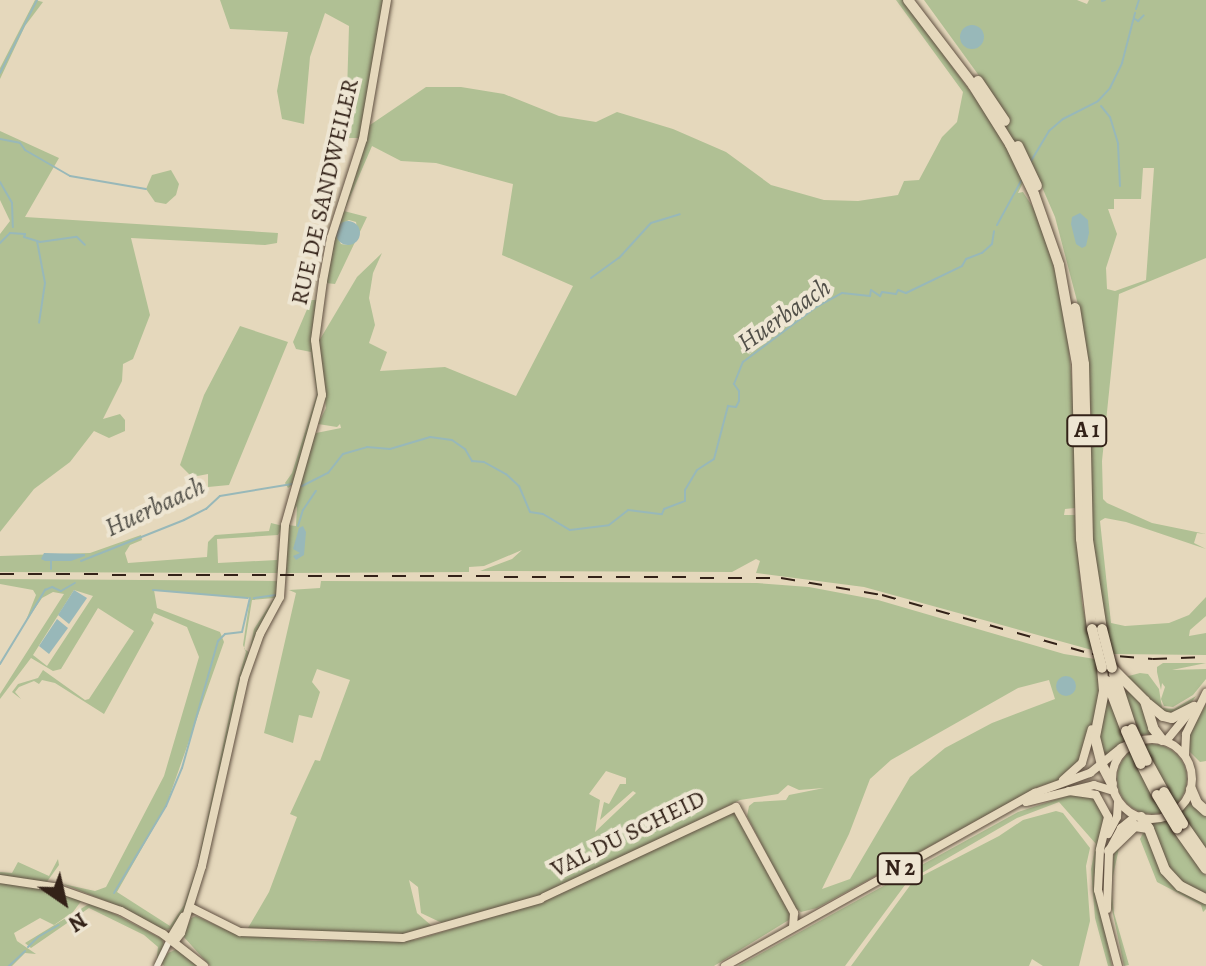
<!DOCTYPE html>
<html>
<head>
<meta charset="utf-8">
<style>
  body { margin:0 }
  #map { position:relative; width:1206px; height:966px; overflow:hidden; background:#e5d8bc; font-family:Alegreya,serif }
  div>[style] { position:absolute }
  .green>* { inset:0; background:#b0c094 }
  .round { border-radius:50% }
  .water>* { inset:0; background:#98b8b9 }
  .stream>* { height:2px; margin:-1px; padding:0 1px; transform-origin:1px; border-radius:1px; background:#98b8b9 }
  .roads { filter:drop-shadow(0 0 2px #605041) drop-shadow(0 0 2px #605041) }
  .minor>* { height:6px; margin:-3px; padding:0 3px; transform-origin:3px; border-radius:3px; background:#eee6d3 }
  .major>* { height:8px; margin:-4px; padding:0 4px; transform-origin:4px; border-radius:4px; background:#e5d8bc }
  .major>.ring { margin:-4px; padding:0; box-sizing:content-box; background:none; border:8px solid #e5d8bc; border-radius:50% }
  .highway>* { height:10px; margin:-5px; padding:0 5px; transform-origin:5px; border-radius:5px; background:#e5d8bc }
  .rail>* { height:2px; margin-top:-1px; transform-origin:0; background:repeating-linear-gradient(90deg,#332218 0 14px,transparent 0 28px) }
  .bridges { filter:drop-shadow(0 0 2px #332218) drop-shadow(0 0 2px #332218) }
  .highway-bridge>* { height:10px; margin:-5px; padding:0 5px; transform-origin:5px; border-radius:5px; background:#e5d8bc }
  span { translate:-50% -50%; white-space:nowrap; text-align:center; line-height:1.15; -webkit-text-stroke:8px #eee6d3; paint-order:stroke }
  .shield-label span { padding:2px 6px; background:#eee6d3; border:2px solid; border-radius:6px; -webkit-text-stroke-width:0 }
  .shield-label { font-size:22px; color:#332218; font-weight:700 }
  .street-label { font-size:24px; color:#332218 }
  .water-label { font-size:26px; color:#514f48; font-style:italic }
  .north { position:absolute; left:24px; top:862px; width:80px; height:80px; -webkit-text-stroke:6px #eee6d3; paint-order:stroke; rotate:146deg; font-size:22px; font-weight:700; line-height:32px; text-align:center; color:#332218 }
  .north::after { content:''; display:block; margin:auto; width:28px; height:36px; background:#332218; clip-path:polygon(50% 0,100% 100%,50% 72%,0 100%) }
</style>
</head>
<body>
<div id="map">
  <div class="green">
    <i style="clip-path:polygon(35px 0,43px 2px,25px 26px,0 79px,0 68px)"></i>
    <i style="clip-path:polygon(220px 0,385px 0,361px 138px,349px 138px,346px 125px,349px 26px,325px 13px,310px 57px,304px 124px,282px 119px,277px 91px,288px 32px,230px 29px)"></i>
    <i style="clip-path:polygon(evenodd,896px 0,903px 0,990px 118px,1001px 106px,924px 0,1077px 0,1087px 4px,1089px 0,1206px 0,1206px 258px,1119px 294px,1102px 461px,1103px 499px,1107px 503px,1152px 523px,1206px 534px,1197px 533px,1194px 543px,1206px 549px,1126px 522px,1105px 518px,1100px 521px,1111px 623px,1125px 626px,1169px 623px,1189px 615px,1206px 597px,1206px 616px,1190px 630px,1189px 636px,1206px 633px,1206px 655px,1113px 654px,1101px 602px,1091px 526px,1091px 415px,1082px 320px,1055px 217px,1032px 164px,1018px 193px,1023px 192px,1036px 212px,1054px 267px,1066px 319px,1075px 414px,1075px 508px,1065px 509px,1064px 515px,1075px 515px,1082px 603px,1092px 650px,864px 587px,756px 573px,760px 561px,756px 559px,732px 572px,480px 571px,512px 559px,522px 550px,484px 566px,469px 567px,469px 572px,286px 573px,287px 525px,296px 526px,297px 506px,289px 517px,313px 439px,316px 433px,341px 428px,340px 424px,337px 427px,318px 424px,326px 408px,317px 337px,333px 238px,362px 153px,367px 127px,426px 87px,461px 87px,504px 94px,559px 116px,596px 122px,617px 112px,673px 129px,726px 152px,771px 185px,824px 200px,858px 201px,898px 195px,904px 181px,919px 180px,942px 137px,957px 122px,963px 92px,896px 0,372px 146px,401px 161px,436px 163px,513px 184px,502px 255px,573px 286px,516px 396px,445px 367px,380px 371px,387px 352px,369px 343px,375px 325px,369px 298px,373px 273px,382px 253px,357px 277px,319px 341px,326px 283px,335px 284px,367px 217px,344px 211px,372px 146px,896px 0,1143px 168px,1154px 168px,1146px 280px,1115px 291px,1107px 289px,1106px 268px,1117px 234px,1108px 209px,1114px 209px,1114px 199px,1141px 199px,1143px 168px,896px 0,349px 220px,356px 222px,358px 235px,347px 245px,341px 244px,337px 236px,341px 224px,349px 220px)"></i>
    <i style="clip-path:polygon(0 131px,59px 158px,25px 217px,278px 233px,277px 243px,265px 245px,131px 238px,150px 315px,133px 359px,123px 364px,122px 381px,103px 419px,120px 414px,125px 420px,125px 431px,109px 438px,94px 431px,70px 462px,34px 489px,0 532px,0 234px,10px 221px,0 200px)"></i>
    <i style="clip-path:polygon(171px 170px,179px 184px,176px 195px,166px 204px,155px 202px,146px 189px,152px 175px)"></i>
    <i style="clip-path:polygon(311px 300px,317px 300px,312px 333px,319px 394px,294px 484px,288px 488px,285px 483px,292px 473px,317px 394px,311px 352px,296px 349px,293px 342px)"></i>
    <i style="clip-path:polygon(240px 326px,288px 342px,229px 485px,208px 487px,208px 474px,192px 477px,180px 465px,204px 395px)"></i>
    <i style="clip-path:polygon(271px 523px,283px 526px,278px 535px,217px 539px,218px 563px,277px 560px,278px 545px,278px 573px,0 572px,0 556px,90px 553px,141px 535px,142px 540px,130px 545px,125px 553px,128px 563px,207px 557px,208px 542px,215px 535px,269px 531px)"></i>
    <i style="clip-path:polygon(evenodd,0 579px,280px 581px,278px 599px,250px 649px,254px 629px,274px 598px,252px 600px,244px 649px,249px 652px,210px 825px,188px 904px,172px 929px,163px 930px,128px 910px,63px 884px,95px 891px,106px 887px,164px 776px,199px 657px,187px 627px,154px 613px,151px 620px,154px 623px,104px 714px,55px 683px,42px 680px,39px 684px,34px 681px,19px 687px,15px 692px,21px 699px,12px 692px,18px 684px,38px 678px,43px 670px,85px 700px,89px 699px,134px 631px,98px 608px,61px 669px,53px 671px,31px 658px,0 699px,0 694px,64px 594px,53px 592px,42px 598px,25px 623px,36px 595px,33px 590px,0 584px,0 579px,74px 590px,93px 596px,47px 666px,33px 655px,74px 590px,0 579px,154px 590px,250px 598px,243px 645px,246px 652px,234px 694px,197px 867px,184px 905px,170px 926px,117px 892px,166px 806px,224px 642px,220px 632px,157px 608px,154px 590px)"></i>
    <i style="clip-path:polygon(evenodd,321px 581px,757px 583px,809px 587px,878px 600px,1064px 654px,1095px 659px,1100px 678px,1100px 701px,1082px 759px,1062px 779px,1038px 787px,817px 908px,801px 912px,794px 907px,747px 816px,749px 806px,754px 802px,786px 800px,789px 795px,824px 788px,799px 790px,788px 785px,778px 794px,740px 800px,536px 899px,442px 923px,421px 913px,418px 887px,409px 880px,417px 913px,433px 927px,401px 936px,248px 928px,269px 892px,297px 817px,290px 814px,315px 760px,320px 761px,350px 680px,317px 669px,312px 682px,320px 692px,312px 718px,299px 715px,293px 743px,264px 733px,296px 593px,289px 590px,320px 588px,321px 581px,1049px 680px,1055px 699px,992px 723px,945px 748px,910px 777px,850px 879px,822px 889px,849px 834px,870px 779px,891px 760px,1018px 688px,1049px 680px,321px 581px,606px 771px,626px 778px,626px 784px,620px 784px,609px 804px,604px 802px,600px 820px,633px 791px,636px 793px,595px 832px,600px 800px,589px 794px,606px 771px)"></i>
    <i style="clip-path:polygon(1163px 663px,1206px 663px,1172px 670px,1206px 669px,1206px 679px,1193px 695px,1173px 707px,1164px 706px,1161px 699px,1165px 687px,1162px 683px,1161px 690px,1157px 672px,1157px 667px)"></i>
    <i style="clip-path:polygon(1140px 673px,1148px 674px,1159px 689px,1162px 708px,1174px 709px,1196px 696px,1187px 709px,1166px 715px,1125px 677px)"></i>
    <i style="clip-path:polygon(1121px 688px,1138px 697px,1151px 734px,1141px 735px)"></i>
    <i style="clip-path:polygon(1105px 696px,1109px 696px,1125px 741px,1104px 759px,1099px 735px)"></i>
    <i style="clip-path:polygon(1206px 704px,1206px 761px,1200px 762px,1189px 751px,1188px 738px)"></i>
    <i class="round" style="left:1117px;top:744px;width:70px;height:70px"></i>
    <i style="clip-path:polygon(1073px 794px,1091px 795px,1105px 813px,1094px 879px,1112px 966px,1108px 966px,1095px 918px,1091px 869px,1096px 844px,1059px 802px,1017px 818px,908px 881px,845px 966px,738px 966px,1018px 812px)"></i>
    <i style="clip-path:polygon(1189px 802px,1206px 817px,1206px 850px,1180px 811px)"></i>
    <i style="clip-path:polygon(736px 810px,792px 918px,714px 966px,210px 966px,183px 936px,191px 918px,196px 916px,233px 933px,261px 936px,313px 941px,415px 940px,543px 902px)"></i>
    <i style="clip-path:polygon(1056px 811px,1063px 813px,1090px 848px,1086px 866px,1090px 921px,1079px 966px,1043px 966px,1032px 959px,1029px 966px,851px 966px,914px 880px,999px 836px,1023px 820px)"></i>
    <i style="clip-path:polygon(1166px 819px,1206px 876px,1206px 897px,1190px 890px,1167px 868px,1151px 823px)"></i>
    <i style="clip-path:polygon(1144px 829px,1156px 860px,1206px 903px,1206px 909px,1203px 912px,1201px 905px,1157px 882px,1140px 839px,1143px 833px,1137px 831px,1119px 848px,1111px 885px,1114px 913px,1129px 965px,1124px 966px,1110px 900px,1111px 865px,1116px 848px,1128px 832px)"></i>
    <i style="clip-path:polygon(58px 859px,59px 865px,46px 883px,0 877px,0 872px,12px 873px,18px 862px,49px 876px)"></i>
    <i style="clip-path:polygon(0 881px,53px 890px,82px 900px,73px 912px,54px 925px,40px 918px,14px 933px,17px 941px,36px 954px,25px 953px,12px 966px,0 966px)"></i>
    <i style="clip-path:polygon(92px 902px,162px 939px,165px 947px,156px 966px,158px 947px,144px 935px,89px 908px,31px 948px,25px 943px)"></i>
    <i style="clip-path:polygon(177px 949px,199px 966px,164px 966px,161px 963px,168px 953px)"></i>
  </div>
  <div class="water">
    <i class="round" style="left:960px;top:25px;width:24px;height:24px"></i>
    <i style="clip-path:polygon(1080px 213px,1088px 220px,1089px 233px,1086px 246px,1082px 248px,1076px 244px,1071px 224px,1072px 217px)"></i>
    <i class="round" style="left:336px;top:221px;width:24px;height:24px"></i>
    <i style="clip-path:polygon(303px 526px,306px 532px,304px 555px,296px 560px,293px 556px,300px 553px,293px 549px,299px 528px)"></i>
    <i style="clip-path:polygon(44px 553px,85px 554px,85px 556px,71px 561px,45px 561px,41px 559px)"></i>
    <i style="clip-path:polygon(74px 590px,87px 598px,69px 624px,58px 615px)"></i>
    <i style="clip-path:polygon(57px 619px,68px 628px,49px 654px,39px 646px)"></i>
    <i class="round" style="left:1056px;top:676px;width:20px;height:20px"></i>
  </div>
  <div class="stream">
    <i style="left:1102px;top:1px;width:3px;rotate:-18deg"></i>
    <i style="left:1136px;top:9px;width:9px;rotate:-72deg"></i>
    <i style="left:1135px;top:19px;width:4px;rotate:34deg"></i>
    <i style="left:1138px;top:21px;width:8px;rotate:-45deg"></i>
    <i style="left:0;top:73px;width:82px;rotate:-63.1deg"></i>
    <i style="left:1101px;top:106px;width:14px;rotate:51deg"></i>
    <i style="left:1110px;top:117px;width:28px;rotate:73deg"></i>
    <i style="left:1118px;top:144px;width:42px;rotate:87.3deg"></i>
    <i style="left:0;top:139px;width:20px;rotate:11deg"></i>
    <i style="left:20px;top:143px;width:9px;rotate:54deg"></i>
    <i style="left:25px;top:150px;width:52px;rotate:30deg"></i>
    <i style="left:70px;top:176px;width:77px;rotate:9.7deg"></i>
    <i style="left:1031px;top:161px;width:35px;rotate:-59deg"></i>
    <i style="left:1049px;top:131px;width:18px;rotate:-41deg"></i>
    <i style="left:1063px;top:119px;width:39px;rotate:-27deg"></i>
    <i style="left:1098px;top:101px;width:18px;rotate:-47deg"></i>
    <i style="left:1110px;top:88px;width:28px;rotate:-64deg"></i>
    <i style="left:1122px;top:63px;width:52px;rotate:-75.4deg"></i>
    <i style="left:0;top:182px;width:24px;rotate:60deg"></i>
    <i style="left:12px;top:203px;width:24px;rotate:88deg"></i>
    <i style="left:997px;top:225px;width:50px;rotate:-61.4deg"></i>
    <i style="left:37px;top:241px;width:43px;rotate:79.2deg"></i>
    <i style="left:45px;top:283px;width:40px;rotate:98.5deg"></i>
    <i style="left:0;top:243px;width:14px;rotate:-45deg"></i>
    <i style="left:10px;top:233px;width:15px;rotate:4deg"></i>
    <i style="left:25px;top:234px;width:3px;rotate:108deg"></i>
    <i style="left:24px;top:237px;width:17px;rotate:17deg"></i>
    <i style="left:40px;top:242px;width:37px;rotate:-8deg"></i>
    <i style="left:77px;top:237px;width:11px;rotate:45deg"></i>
    <i style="left:591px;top:278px;width:34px;rotate:-36deg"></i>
    <i style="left:619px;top:258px;width:47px;rotate:-47.6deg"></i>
    <i style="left:651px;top:223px;width:30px;rotate:-17deg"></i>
    <i style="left:302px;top:486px;width:29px;rotate:-27deg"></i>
    <i style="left:328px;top:473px;width:24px;rotate:-52deg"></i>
    <i style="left:343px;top:454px;width:25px;rotate:-16deg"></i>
    <i style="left:367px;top:447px;width:23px;rotate:5deg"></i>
    <i style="left:390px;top:449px;width:42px;rotate:-16.7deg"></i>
    <i style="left:430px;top:437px;width:22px;rotate:8deg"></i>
    <i style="left:452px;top:440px;width:16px;rotate:35deg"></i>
    <i style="left:465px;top:449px;width:14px;rotate:60deg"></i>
    <i style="left:472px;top:461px;width:12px;rotate:5deg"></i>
    <i style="left:484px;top:462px;width:25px;rotate:29deg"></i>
    <i style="left:506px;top:474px;width:18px;rotate:43deg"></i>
    <i style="left:519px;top:486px;width:28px;rotate:67deg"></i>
    <i style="left:530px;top:512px;width:13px;rotate:9deg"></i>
    <i style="left:543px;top:514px;width:31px;rotate:31deg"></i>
    <i style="left:570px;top:530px;width:39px;rotate:-7deg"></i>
    <i style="left:609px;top:525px;width:24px;rotate:-38deg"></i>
    <i style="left:628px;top:510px;width:34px;rotate:7deg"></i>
    <i style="left:662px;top:514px;width:5px;rotate:-68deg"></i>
    <i style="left:664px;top:509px;width:22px;rotate:-21deg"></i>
    <i style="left:685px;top:501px;width:11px;rotate:-90deg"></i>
    <i style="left:685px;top:490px;width:23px;rotate:-59deg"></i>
    <i style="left:697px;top:470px;width:20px;rotate:-33deg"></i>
    <i style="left:714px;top:459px;width:55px;rotate:-75.2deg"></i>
    <i style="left:728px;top:406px;width:8px;rotate:7deg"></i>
    <i style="left:736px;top:407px;width:7px;rotate:-63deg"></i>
    <i style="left:739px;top:401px;width:10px;rotate:-90deg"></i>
    <i style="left:739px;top:391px;width:9px;rotate:-126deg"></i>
    <i style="left:734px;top:384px;width:24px;rotate:-68deg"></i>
    <i style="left:743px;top:362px;width:90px;rotate:-36.9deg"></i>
    <i style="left:815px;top:308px;width:31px;rotate:-29deg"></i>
    <i style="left:842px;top:293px;width:28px;rotate:6deg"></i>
    <i style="left:870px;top:296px;width:6px;rotate:-81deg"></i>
    <i style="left:871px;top:290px;width:11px;rotate:34deg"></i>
    <i style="left:880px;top:296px;width:4px;rotate:-63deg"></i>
    <i style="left:882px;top:292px;width:14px;rotate:8deg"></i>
    <i style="left:896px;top:294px;width:4px;rotate:-63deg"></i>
    <i style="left:898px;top:290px;width:9px;rotate:21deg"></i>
    <i style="left:906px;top:293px;width:62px;rotate:-25.7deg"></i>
    <i style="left:962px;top:266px;width:8px;rotate:-60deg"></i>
    <i style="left:966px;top:259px;width:17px;rotate:-21deg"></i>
    <i style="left:982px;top:253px;width:13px;rotate:-42deg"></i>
    <i style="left:992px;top:244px;width:13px;rotate:-81deg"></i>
    <i style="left:298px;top:526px;width:17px;rotate:-73deg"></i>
    <i style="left:303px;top:510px;width:23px;rotate:-56deg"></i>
    <i style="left:81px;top:561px;width:111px;rotate:-21.7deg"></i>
    <i style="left:184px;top:520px;width:25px;rotate:-27deg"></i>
    <i style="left:206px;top:509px;width:19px;rotate:-43deg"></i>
    <i style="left:220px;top:496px;width:73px;rotate:-9.5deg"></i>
    <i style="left:51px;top:569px;width:8px;rotate:-90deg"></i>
    <i style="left:153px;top:590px;width:95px;rotate:4.8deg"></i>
    <i style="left:254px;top:598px;width:22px;rotate:-8deg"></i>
    <i style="left:0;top:664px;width:87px;rotate:-58.7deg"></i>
    <i style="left:45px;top:590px;width:8px;rotate:-23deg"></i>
    <i style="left:52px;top:587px;width:10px;rotate:24deg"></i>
    <i style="left:61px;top:591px;width:16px;rotate:-30deg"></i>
    <i style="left:114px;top:893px;width:101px;rotate:-59.1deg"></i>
    <i style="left:166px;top:806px;width:41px;rotate:-67.2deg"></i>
    <i style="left:182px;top:768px;width:132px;rotate:-74.2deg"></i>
    <i style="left:218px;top:641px;width:10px;rotate:-45deg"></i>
    <i style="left:225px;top:634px;width:17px;rotate:-7deg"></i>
    <i style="left:242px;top:632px;width:35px;rotate:-77deg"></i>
    <i style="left:28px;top:947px;width:14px;rotate:-45deg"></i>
    <i style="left:38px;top:937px;width:24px;rotate:-30deg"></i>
    <i style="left:9px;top:966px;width:22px;rotate:-43deg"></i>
  </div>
  <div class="roads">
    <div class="minor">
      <i style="left:157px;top:966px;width:30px;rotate:-64deg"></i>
    </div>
    <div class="major">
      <i class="ring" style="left:1112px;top:739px;width:72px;height:72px"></i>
      <i style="left:1166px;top:741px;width:43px;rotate:-50.7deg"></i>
      <i style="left:1185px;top:755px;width:21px;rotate:-87deg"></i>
      <i style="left:1186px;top:734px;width:46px;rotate:-64deg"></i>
      <i style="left:1063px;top:780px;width:25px;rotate:-42deg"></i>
      <i style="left:1082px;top:763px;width:35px;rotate:-74deg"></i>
      <i style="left:1069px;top:791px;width:27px;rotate:8deg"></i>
      <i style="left:1096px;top:795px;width:25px;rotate:61deg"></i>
      <i style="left:1108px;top:817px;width:34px;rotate:104deg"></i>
      <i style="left:1100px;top:850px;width:40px;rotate:92.9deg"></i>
      <i style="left:1098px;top:890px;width:79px;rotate:75.3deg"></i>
      <i style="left:1026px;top:802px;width:70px;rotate:-14deg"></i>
      <i style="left:1094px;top:785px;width:21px;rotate:17deg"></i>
      <i style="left:1108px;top:834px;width:19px;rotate:-62deg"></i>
      <i style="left:1117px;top:817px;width:15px;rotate:-86deg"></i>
      <i style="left:0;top:879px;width:54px;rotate:8.6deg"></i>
      <i style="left:53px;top:887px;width:72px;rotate:19.4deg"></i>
      <i style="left:121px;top:911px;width:48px;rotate:28.7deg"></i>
      <i style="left:163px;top:934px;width:52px;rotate:38deg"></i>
      <i style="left:544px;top:897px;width:212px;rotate:-25.1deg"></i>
      <i style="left:736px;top:807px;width:121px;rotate:61.3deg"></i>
      <i style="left:794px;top:913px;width:14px;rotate:94deg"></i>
      <i style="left:190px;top:907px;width:56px;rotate:26.6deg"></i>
      <i style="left:240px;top:932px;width:163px;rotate:2.1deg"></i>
      <i style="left:403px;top:938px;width:143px;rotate:-15.8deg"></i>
      <i style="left:1107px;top:909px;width:58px;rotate:-88deg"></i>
      <i style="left:1109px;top:851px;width:26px;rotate:-62deg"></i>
      <i style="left:1121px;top:828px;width:19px;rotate:-39deg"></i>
      <i style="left:170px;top:939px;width:26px;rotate:-59deg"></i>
      <i style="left:174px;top:942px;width:11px;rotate:-52deg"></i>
      <i style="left:181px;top:933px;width:70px;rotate:-72.6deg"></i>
      <i style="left:202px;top:866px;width:192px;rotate:-77.3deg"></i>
      <i style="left:244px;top:679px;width:48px;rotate:-70.4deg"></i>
      <i style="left:260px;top:634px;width:42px;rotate:-61.6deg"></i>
      <i style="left:280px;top:597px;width:72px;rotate:-86deg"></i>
      <i style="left:285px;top:525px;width:135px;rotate:-74.1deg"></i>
      <i style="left:322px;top:395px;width:55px;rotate:-97.3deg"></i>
      <i style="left:315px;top:340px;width:60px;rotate:-82.3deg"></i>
      <i style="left:323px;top:281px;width:44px;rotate:-79.5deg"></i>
      <i style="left:331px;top:238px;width:104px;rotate:-72.1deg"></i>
      <i style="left:363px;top:139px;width:141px;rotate:-80.2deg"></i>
      <i style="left:725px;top:966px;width:355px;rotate:-29.2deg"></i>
      <i style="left:1035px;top:793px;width:59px;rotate:-20deg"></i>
      <i style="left:1090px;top:773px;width:40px;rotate:-39deg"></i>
      <i style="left:1121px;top:748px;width:17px;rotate:-24deg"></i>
    </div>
    <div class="highway">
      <i style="left:908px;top:0;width:107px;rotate:52.6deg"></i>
      <i style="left:973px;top:85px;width:70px;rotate:57.9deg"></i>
      <i style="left:1010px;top:144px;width:55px;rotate:64.4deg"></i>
      <i style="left:1034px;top:194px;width:75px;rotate:70.6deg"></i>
      <i style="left:1059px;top:265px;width:101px;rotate:79.7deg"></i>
      <i style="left:1077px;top:364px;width:175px;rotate:88.7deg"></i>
      <i style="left:1081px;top:539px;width:91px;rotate:83deg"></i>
      <i style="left:978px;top:81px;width:48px;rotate:56deg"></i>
      <i style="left:1018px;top:146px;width:44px;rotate:64.6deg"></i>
      <i style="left:1075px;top:308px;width:57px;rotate:80.9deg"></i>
      <i style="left:1084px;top:364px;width:176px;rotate:88.7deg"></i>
      <i style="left:1088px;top:540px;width:90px;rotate:81.1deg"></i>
      <i style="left:1102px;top:668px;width:23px;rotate:85deg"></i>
      <i style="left:1104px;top:691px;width:47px;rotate:101.1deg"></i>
      <i style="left:1095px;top:737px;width:29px;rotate:76deg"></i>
      <i style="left:1102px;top:765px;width:21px;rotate:62deg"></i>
      <i style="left:1112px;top:668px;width:47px;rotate:45deg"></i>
      <i style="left:1145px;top:701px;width:28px;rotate:73deg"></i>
      <i style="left:1153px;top:728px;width:15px;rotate:53deg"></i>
      <i style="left:1114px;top:674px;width:58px;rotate:71.9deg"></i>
      <i style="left:1107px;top:681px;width:53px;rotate:69.2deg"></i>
      <i style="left:1148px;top:704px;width:19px;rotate:39deg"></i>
      <i style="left:1163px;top:716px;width:9px;rotate:13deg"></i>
      <i style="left:1172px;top:718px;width:25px;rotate:-27deg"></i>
      <i style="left:1147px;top:761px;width:35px;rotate:61deg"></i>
      <i style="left:1141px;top:764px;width:35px;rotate:63deg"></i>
      <i style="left:1191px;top:789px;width:15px;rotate:67deg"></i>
      <i style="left:1197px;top:803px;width:12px;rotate:42deg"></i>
      <i style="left:1141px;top:817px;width:14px;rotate:56deg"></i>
      <i style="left:1149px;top:829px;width:44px;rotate:68.7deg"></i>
      <i style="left:1165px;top:870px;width:22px;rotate:47deg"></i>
      <i style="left:1180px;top:886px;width:29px;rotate:27deg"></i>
      <i style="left:1183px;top:824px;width:40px;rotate:55.1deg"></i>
      <i style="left:1177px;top:828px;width:50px;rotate:54.7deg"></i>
      <i style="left:1109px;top:851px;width:36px;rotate:-44deg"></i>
      <i style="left:1135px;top:826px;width:13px;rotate:9deg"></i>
    </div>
  </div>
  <div class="rail">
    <i style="left:0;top:574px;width:781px;rotate:0.29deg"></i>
    <i style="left:781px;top:578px;width:102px;rotate:9.6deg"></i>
    <i style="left:882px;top:595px;width:218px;rotate:15.7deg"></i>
    <i style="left:1092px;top:654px;width:61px;rotate:4.7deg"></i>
    <i style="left:1153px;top:659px;width:53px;rotate:-2.2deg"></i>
  </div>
  <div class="bridges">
    <div class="highway-bridge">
      <i style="left:1092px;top:629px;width:40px;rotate:75.6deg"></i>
      <i style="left:1102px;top:629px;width:40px;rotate:75.6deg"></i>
      <i style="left:1132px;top:729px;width:35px;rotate:65deg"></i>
      <i style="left:1126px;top:731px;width:36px;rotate:66deg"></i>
      <i style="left:1164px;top:792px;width:37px;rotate:59deg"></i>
      <i style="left:1157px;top:795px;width:39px;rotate:59deg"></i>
    </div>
  </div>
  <div class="shield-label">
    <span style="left:1087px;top:431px">A 1</span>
    <span style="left:900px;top:869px">N 2</span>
  </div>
  <div class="street-label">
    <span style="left:325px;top:192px;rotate:-77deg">RUE DE SANDWEILER</span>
    <span style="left:628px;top:834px;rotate:-26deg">VAL DU SCHEID</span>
  </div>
  <div class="water-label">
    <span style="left:784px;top:315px;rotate:-35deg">Huerbaach</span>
    <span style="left:155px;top:507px;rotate:-25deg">Huerbaach</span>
  </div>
  <div class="north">N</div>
</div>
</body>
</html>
